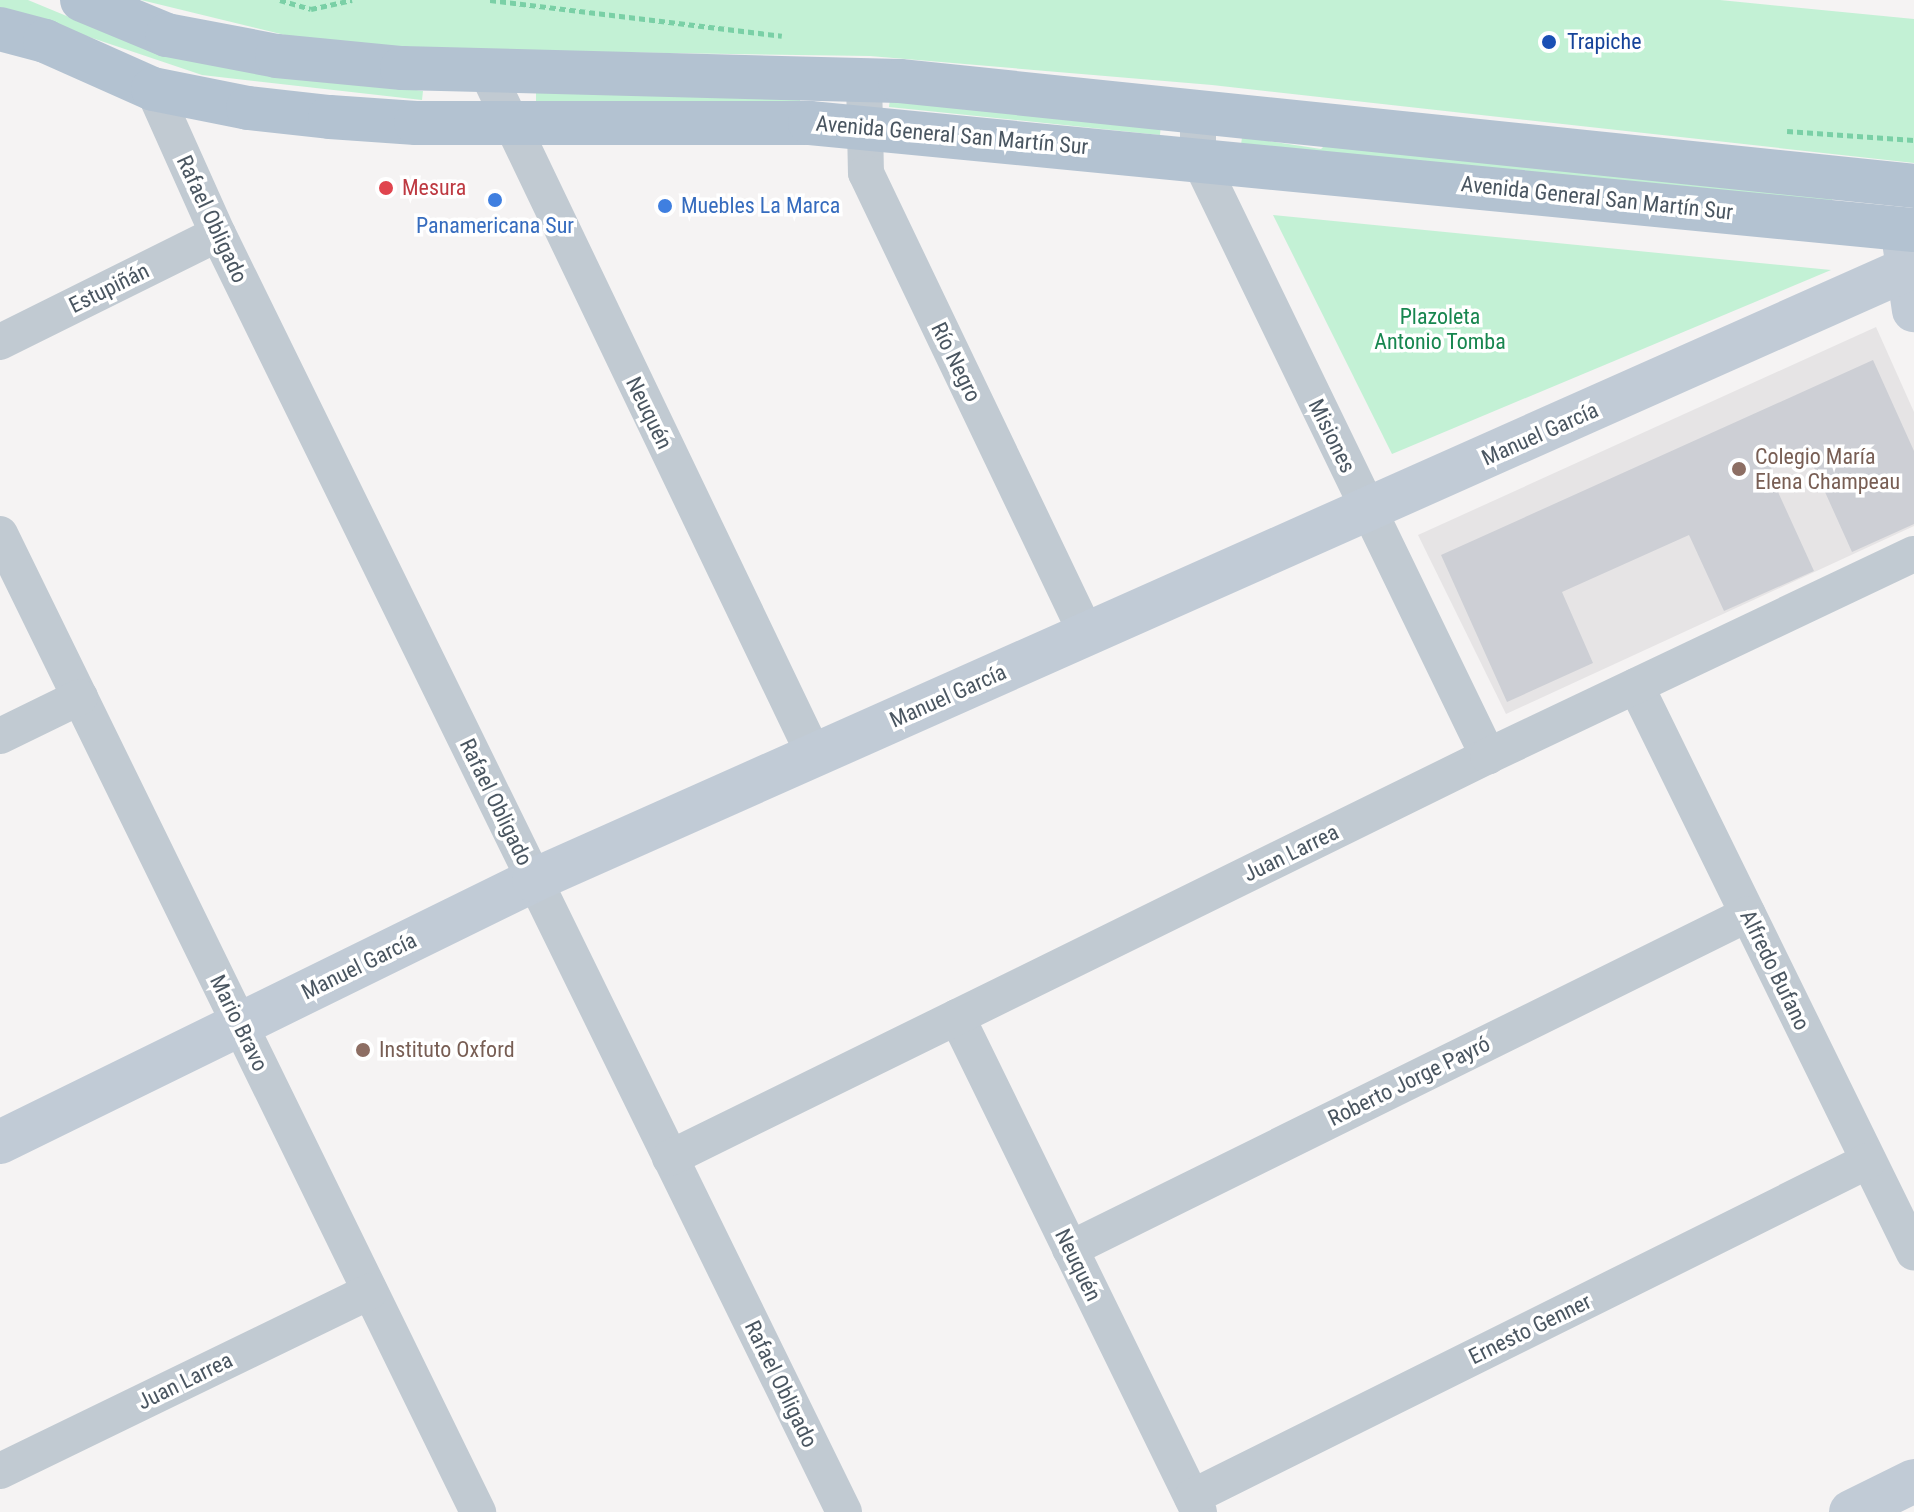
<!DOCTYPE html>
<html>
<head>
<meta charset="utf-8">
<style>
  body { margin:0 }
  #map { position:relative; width:1914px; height:1512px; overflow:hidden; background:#f5f3f3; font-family:"Roboto Condensed",sans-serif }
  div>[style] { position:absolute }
  .education>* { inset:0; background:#e6e4e5 }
  .green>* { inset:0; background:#c3f1d5 }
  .building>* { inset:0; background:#cdcfd5 }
  .path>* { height:5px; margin-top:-2.5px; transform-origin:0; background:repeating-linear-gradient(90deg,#7ad0a6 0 6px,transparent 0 10px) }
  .street>* { height:36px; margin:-18px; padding:0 18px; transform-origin:18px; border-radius:18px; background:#c1cad2 }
  .secondary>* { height:44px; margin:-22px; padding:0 22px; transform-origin:22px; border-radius:22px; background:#c1cbd6 }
  .primary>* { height:44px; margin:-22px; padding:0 22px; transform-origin:22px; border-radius:22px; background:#b3c2d1 }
  .dots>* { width:22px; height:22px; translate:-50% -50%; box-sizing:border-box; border:4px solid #fff; border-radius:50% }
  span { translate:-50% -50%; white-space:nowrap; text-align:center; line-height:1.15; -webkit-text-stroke:7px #fff; paint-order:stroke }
  .transit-label { font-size:22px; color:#164399 }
  .left { translate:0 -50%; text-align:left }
  .street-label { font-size:22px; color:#4a5661 }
  .health-label { font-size:22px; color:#be3a42 }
  .shop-label { font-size:22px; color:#366cbe }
  .park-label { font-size:22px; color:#17864f }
  .education-label { font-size:22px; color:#785e54 }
</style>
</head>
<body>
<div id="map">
  <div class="education">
    <i style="clip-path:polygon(1876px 327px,1914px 412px,1914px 526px,1506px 714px,1418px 535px)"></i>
  </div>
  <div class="green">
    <i style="clip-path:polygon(0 0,28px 0,151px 51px,423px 91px,422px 100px,202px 75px,0 7px)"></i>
    <i style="clip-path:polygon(141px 0,1720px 0,1914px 19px,1914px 163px,1212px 85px,870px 56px,402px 49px,289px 36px)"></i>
    <i style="clip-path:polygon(536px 90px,801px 92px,800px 101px,536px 102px)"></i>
    <i style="clip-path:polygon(890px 99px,970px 110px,977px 104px,1161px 123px,1160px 135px,889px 107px)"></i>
    <i style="clip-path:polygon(1242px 137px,1321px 149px,1328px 142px,1834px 194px,1830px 206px,1241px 145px)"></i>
    <i style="clip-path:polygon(1273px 215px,1831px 270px,1392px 454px)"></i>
  </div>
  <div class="building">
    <i style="clip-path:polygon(1873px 360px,1914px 451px,1914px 524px,1852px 552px,1807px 452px,1768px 470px,1814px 571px,1724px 611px,1689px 535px,1562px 592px,1593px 663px,1507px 702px,1441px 555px)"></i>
  </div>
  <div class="path">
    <i style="left:280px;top:0;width:32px;rotate:16deg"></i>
    <i style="left:311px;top:9px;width:42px;rotate:-12.4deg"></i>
    <i style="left:490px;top:0;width:294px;rotate:7deg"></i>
    <i style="left:1787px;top:131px;width:127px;rotate:4.1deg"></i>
  </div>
  <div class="street">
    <i style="left:486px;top:70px;width:759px;rotate:64.41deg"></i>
    <i style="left:864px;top:79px;width:94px;rotate:88.8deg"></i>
    <i style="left:866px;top:173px;width:512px;rotate:64.44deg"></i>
    <i style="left:153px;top:89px;width:159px;rotate:65.9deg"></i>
    <i style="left:218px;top:234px;width:1423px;rotate:63.9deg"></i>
    <i style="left:1198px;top:111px;width:46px;rotate:90deg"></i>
    <i style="left:1198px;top:157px;width:666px;rotate:64.17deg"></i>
    <i style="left:0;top:342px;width:243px;rotate:-26.4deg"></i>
    <i style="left:0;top:534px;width:1089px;rotate:63.95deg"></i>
    <i style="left:1636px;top:686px;width:631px;rotate:63.88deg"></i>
    <i style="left:0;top:736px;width:89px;rotate:-26deg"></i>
    <i style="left:957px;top:1017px;width:551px;rotate:63.95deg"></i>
    <i style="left:670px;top:1158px;width:911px;rotate:-26.17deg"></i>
    <i style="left:1488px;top:756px;width:471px;rotate:-25.4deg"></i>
    <i style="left:1070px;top:1249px;width:756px;rotate:-26.29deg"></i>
    <i style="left:0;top:1471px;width:411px;rotate:-25.9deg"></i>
    <i style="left:1192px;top:1497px;width:755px;rotate:-26.43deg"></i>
  </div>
  <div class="secondary">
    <i style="left:1904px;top:241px;width:70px;rotate:81.8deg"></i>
    <i style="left:0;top:1142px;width:595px;rotate:-26.13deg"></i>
    <i style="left:534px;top:880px;width:1501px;rotate:-23.99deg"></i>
    <i style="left:1851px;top:1512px;width:70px;rotate:-26.2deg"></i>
  </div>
  <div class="primary">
    <i style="left:82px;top:0;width:92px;rotate:22.4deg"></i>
    <i style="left:167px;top:35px;width:112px;rotate:10.8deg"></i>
    <i style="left:277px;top:56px;width:126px;rotate:5.5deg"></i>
    <i style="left:402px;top:68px;width:498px;rotate:1.5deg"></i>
    <i style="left:900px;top:81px;width:1019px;rotate:5.91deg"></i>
    <i style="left:0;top:29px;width:47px;rotate:14.9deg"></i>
    <i style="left:45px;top:41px;width:118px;rotate:24deg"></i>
    <i style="left:153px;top:89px;width:97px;rotate:11.3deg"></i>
    <i style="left:248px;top:108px;width:82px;rotate:6.3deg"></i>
    <i style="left:330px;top:117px;width:86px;rotate:4deg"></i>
    <i style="left:416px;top:123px;width:394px"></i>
    <i style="left:810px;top:123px;width:1109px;rotate:5.54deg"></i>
  </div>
  <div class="dots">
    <i style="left:1549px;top:42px;background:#1a4fb4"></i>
    <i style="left:386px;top:188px;background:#e0444e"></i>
    <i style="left:495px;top:200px;background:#3f7fe0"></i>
    <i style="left:665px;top:206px;background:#3f7fe0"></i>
    <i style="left:1739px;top:469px;background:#8d6e63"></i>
    <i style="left:363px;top:1050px;background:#8d6e63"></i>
  </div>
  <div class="transit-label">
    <span class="left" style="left:1567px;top:42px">Trapiche</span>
  </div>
  <div class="street-label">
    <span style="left:952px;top:135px;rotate:5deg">Avenida General San Martín Sur</span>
    <span style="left:1597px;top:198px;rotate:6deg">Avenida General San Martín Sur</span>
    <span style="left:212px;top:219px;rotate:65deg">Rafael Obligado</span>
    <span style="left:109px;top:288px;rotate:-26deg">Estupiñán</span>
    <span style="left:956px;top:362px;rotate:64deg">Río Negro</span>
    <span style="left:649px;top:413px;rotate:64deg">Neuquén</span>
    <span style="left:1540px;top:434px;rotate:-24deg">Manuel García</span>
    <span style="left:1332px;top:436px;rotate:64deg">Misiones</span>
    <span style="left:948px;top:696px;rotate:-24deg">Manuel García</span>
    <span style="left:496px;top:802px;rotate:64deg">Rafael Obligado</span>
    <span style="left:1291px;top:853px;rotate:-26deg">Juan Larrea</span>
    <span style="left:359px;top:966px;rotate:-26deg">Manuel García</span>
    <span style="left:1775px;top:970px;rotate:64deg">Alfredo Bufano</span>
    <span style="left:239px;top:1023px;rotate:64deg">Mario Bravo</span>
    <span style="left:1409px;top:1081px;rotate:-26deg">Roberto Jorge Payró</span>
    <span style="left:1078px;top:1265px;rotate:64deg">Neuquén</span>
    <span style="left:1530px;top:1329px;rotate:-26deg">Ernesto Genner</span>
    <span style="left:185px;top:1381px;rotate:-26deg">Juan Larrea</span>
    <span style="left:781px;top:1384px;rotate:64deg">Rafael Obligado</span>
  </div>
  <div class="health-label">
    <span class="left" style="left:402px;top:188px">Mesura</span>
  </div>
  <div class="shop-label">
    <span class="left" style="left:681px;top:206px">Muebles La Marca</span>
    <span style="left:495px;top:226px">Panamericana Sur</span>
  </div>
  <div class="park-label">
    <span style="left:1440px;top:329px">Plazoleta<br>Antonio Tomba</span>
  </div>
  <div class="education-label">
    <span class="left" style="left:1755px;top:469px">Colegio María<br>Elena Champeau</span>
    <span class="left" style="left:379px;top:1050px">Instituto Oxford</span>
  </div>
</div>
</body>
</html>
